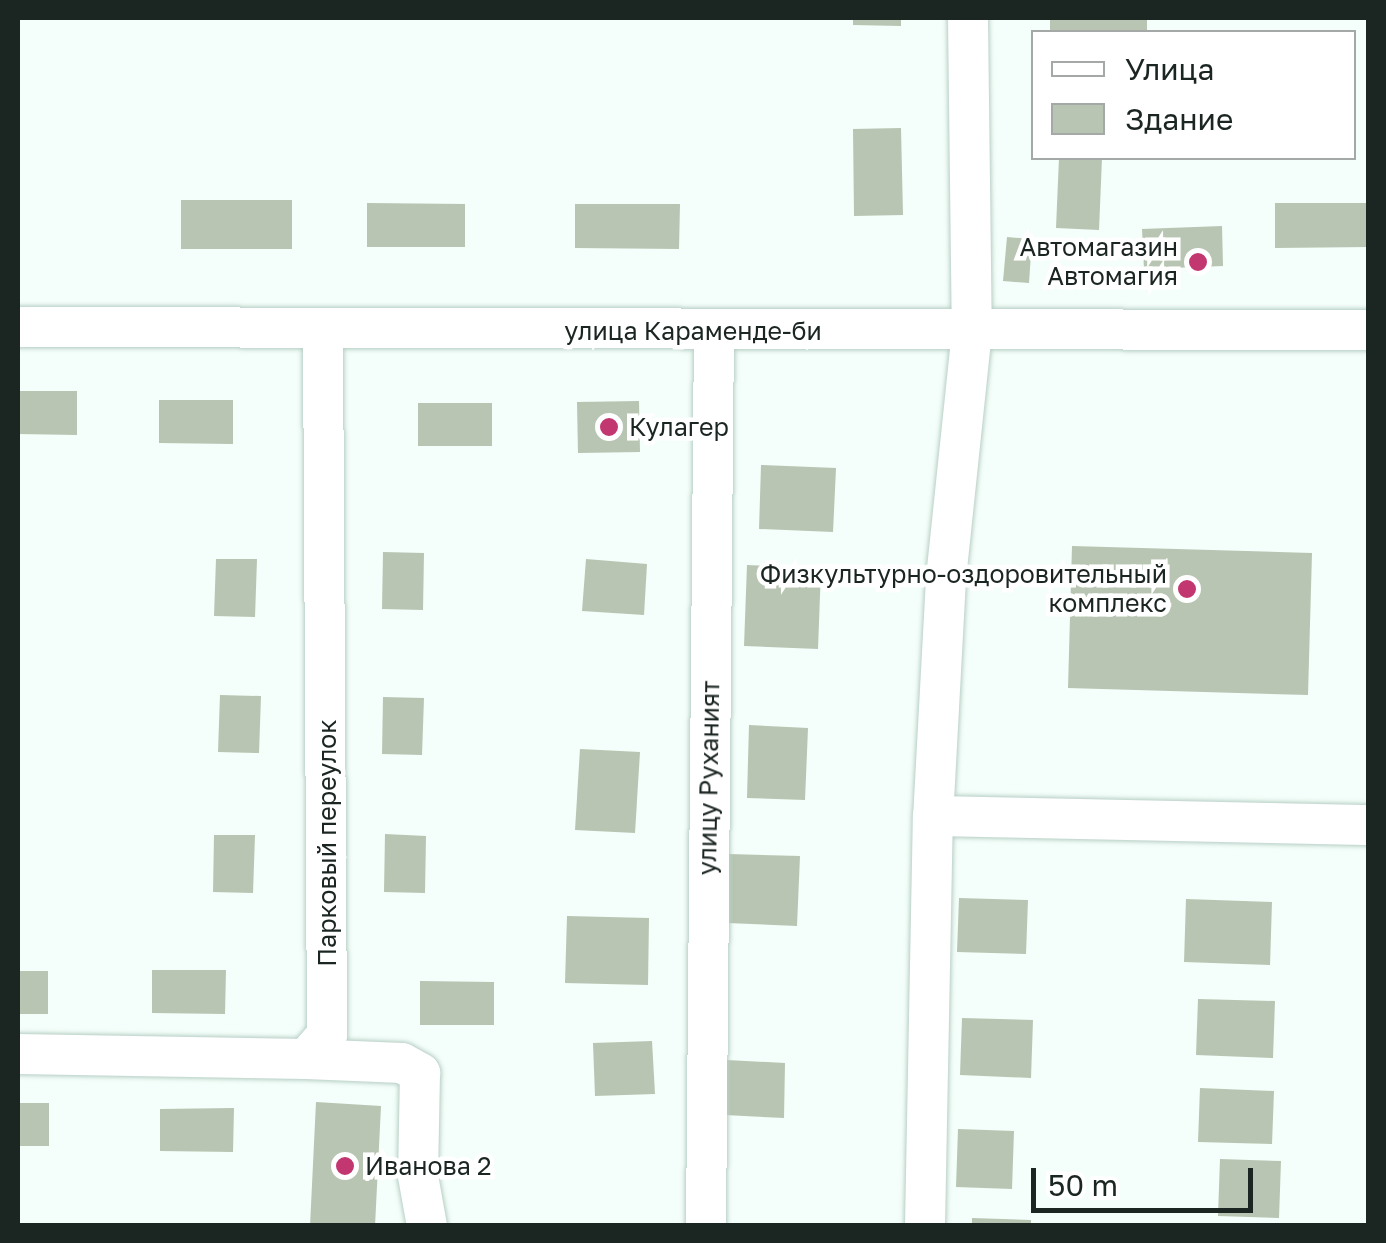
<!DOCTYPE html>
<html>
<head>
<meta charset="utf-8">
<style>
  body { margin:0 }
  #map { position:relative; width:1386px; height:1243px; overflow:hidden; background:#f4fefa; font-family:"Golos Text",sans-serif }
  div>[style] { position:absolute }
  .building>* { inset:0; background:#b8c5b2 }
  .roads { filter:drop-shadow(0 0 2px #b7cfc5) drop-shadow(0 0 2px #b7cfc5) }
  .minor>* { height:40px; margin:-20px; padding:0 20px; transform-origin:20px; border-radius:20px; background:#fff }
  .dots>* { width:28px; height:28px; translate:-50% -50%; box-sizing:border-box; border:5px solid #fff; border-radius:50% }
  span { translate:-50% -50%; white-space:nowrap; text-align:center; line-height:1.15; -webkit-text-stroke:9px #fff; paint-order:stroke }
  .poi-label { font-size:25px; color:#1b2521 }
  .right { translate:-100% -50%; text-align:right }
  .left { translate:0 -50%; text-align:left }
  .street-label { font-size:25px; color:#1b2521 }
  .frame { position:absolute; inset:0; border:20px solid #1b2521; pointer-events:none }
  .legend { position:absolute; left:1031px; top:30px; width:325px; height:130px; box-sizing:border-box; background:#fff; border:2px solid #a4a8a6; margin:0; padding:12px 18px; list-style:none; font-size:30px; color:#1b2521 }
  .legend li { display:flex; align-items:center; gap:20px; height:50px }
  .legend b { width:50px; border:2px solid #a4a8a6 }
  .scale { position:absolute; left:1031px; top:1168px; width:222px; height:45px; box-sizing:border-box; border:5px solid #1b2521; border-top:0; padding-left:12px; font-size:30px; line-height:35px; white-space:nowrap; color:#1b2521; -webkit-text-stroke:8px #fff; paint-order:stroke }
</style>
</head>
<body>
<div id="map">
  <div class="building">
    <i style="clip-path:polygon(853px 18px,901px 18px,901px 26px,853px 25px)"></i>
    <i style="clip-path:polygon(1050px 18px,1147px 18px,1147px 32px,1050px 32px)"></i>
    <i style="clip-path:polygon(901px 128px,903px 215px,854px 216px,853px 129px)"></i>
    <i style="clip-path:polygon(1059px 158px,1102px 158px,1099px 230px,1056px 228px)"></i>
    <i style="clip-path:polygon(181px 200px,292px 200px,292px 249px,181px 249px)"></i>
    <i style="clip-path:polygon(367px 203px,465px 204px,465px 247px,367px 247px)"></i>
    <i style="clip-path:polygon(1275px 203px,1368px 203px,1368px 247px,1275px 248px)"></i>
    <i style="clip-path:polygon(575px 204px,680px 204px,679px 249px,575px 248px)"></i>
    <i style="clip-path:polygon(1222px 226px,1223px 266px,1144px 269px,1142px 229px)"></i>
    <i style="clip-path:polygon(1007px 237px,1032px 239px,1029px 283px,1003px 281px)"></i>
    <i style="clip-path:polygon(18px 391px,77px 391px,77px 435px,18px 434px)"></i>
    <i style="clip-path:polygon(159px 400px,233px 400px,233px 444px,159px 443px)"></i>
    <i style="clip-path:polygon(639px 401px,640px 452px,578px 453px,577px 402px)"></i>
    <i style="clip-path:polygon(418px 403px,492px 403px,492px 446px,418px 446px)"></i>
    <i style="clip-path:polygon(761px 465px,836px 468px,833px 532px,759px 529px)"></i>
    <i style="clip-path:polygon(1072px 546px,1312px 553px,1308px 695px,1068px 688px)"></i>
    <i style="clip-path:polygon(383px 552px,424px 553px,423px 610px,382px 609px)"></i>
    <i style="clip-path:polygon(216px 559px,257px 559px,255px 617px,214px 616px)"></i>
    <i style="clip-path:polygon(586px 559px,647px 564px,644px 615px,582px 611px)"></i>
    <i style="clip-path:polygon(747px 565px,821px 568px,818px 649px,744px 646px)"></i>
    <i style="clip-path:polygon(220px 695px,261px 696px,259px 753px,218px 752px)"></i>
    <i style="clip-path:polygon(383px 697px,424px 698px,422px 755px,382px 754px)"></i>
    <i style="clip-path:polygon(749px 725px,808px 728px,805px 800px,747px 798px)"></i>
    <i style="clip-path:polygon(580px 749px,640px 752px,635px 833px,575px 830px)"></i>
    <i style="clip-path:polygon(385px 834px,426px 836px,425px 893px,384px 892px)"></i>
    <i style="clip-path:polygon(214px 835px,255px 835px,253px 893px,213px 892px)"></i>
    <i style="clip-path:polygon(729px 854px,800px 856px,797px 926px,727px 923px)"></i>
    <i style="clip-path:polygon(959px 898px,1028px 900px,1026px 954px,957px 952px)"></i>
    <i style="clip-path:polygon(1186px 899px,1272px 902px,1270px 965px,1184px 962px)"></i>
    <i style="clip-path:polygon(567px 916px,649px 918px,648px 985px,565px 983px)"></i>
    <i style="clip-path:polygon(152px 970px,226px 970px,225px 1014px,152px 1013px)"></i>
    <i style="clip-path:polygon(18px 971px,48px 971px,48px 1014px,18px 1014px)"></i>
    <i style="clip-path:polygon(420px 981px,494px 982px,494px 1025px,420px 1025px)"></i>
    <i style="clip-path:polygon(1198px 999px,1275px 1001px,1273px 1058px,1196px 1055px)"></i>
    <i style="clip-path:polygon(962px 1018px,1033px 1020px,1031px 1078px,960px 1075px)"></i>
    <i style="clip-path:polygon(652px 1041px,655px 1094px,595px 1096px,593px 1043px)"></i>
    <i style="clip-path:polygon(727px 1060px,785px 1063px,784px 1118px,725px 1115px)"></i>
    <i style="clip-path:polygon(1200px 1088px,1274px 1091px,1272px 1144px,1198px 1142px)"></i>
    <i style="clip-path:polygon(316px 1102px,381px 1106px,375px 1226px,310px 1226px)"></i>
    <i style="clip-path:polygon(18px 1103px,49px 1103px,49px 1146px,18px 1146px)"></i>
    <i style="clip-path:polygon(234px 1108px,233px 1152px,160px 1151px,160px 1109px)"></i>
    <i style="clip-path:polygon(958px 1129px,1014px 1131px,1012px 1189px,956px 1187px)"></i>
    <i style="clip-path:polygon(1220px 1159px,1281px 1161px,1279px 1218px,1218px 1216px)"></i>
    <i style="clip-path:polygon(972px 1218px,1031px 1220px,1031px 1226px,972px 1226px)"></i>
  </div>
  <div class="roads">
    <div class="minor">
      <i style="left:968px;top:18px;width:313px;rotate:89.3deg"></i>
      <i style="left:972px;top:331px;width:249px;rotate:96deg"></i>
      <i style="left:946px;top:579px;width:237px;rotate:93.1deg"></i>
      <i style="left:933px;top:816px;width:435px;rotate:1.2deg"></i>
      <i style="left:18px;top:327px;width:1350px;rotate:0.13deg"></i>
      <i style="left:18px;top:1054px;width:288px;rotate:1deg"></i>
      <i style="left:306px;top:1059px;width:32px;rotate:-49deg"></i>
      <i style="left:327px;top:1035px;width:704px;rotate:-90.33deg"></i>
      <i style="left:306px;top:1059px;width:96px;rotate:2.4deg"></i>
      <i style="left:402px;top:1063px;width:21px;rotate:29deg"></i>
      <i style="left:420px;top:1073px;width:103px;rotate:91.1deg"></i>
      <i style="left:418px;top:1176px;width:51px;rotate:79.8deg"></i>
      <i style="left:706px;top:1226px;width:895px;rotate:-89.49deg"></i>
      <i style="left:925px;top:1226px;width:410px;rotate:-88.9deg"></i>
    </div>
  </div>
  <div class="dots">
    <i style="left:1198px;top:262px;background:#c23770"></i>
    <i style="left:609px;top:427px;background:#c23770"></i>
    <i style="left:1187px;top:589px;background:#c23770"></i>
    <i style="left:345px;top:1166px;background:#c23770"></i>
  </div>
  <div class="poi-label">
    <span class="right" style="left:1178px;top:262px">Автомагазин<br>Автомагия</span>
    <span class="left" style="left:629px;top:427px">Кулагер</span>
    <span class="right" style="left:1167px;top:589px">Физкультурно-оздоровительный<br>комплекс</span>
    <span class="left" style="left:365px;top:1166px">Иванова 2</span>
  </div>
  <div class="street-label">
    <span style="left:693px;top:331px">улица Караменде-би</span>
    <span style="left:709px;top:778px;rotate:-89deg">улицу Руханият</span>
    <span style="left:327px;top:843px;rotate:-90deg">Парковый переулок</span>
  </div>
  <div class="frame"></div>
  <ul class="legend">
  <li><b style="height:12px;background:#fff"></b>Улица</li>
  <li><b style="height:28px;background:#b8c5b2"></b>Здание</li>
  </ul>
  <div class="scale">50 m</div>
</div>
</body>
</html>
